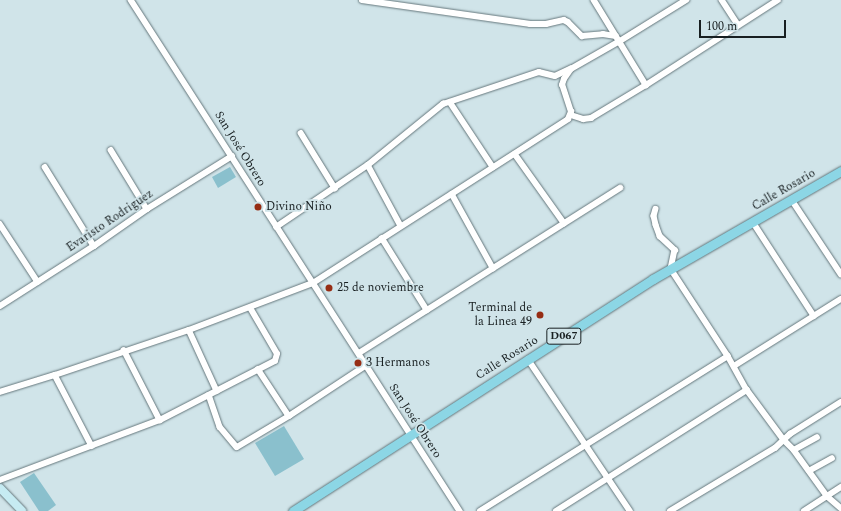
<!DOCTYPE html>
<html>
<head>
<meta charset="utf-8">
<style>
  body { margin:0 }
  #map { position:relative; width:841px; height:511px; overflow:hidden; background:#d0e4e9; font-family:Spectral,serif }
  div>[style] { position:absolute }
  .green>* { inset:0; background:#8ac0cd }
  .roads { filter:drop-shadow(0 0 1px #65777c) drop-shadow(0 0 1px #65777c) }
  .street>* { height:5.5px; margin:-2.75px; padding:0 2.75px; transform-origin:2.75px; border-radius:2.75px; background:#fff }
  .secondary>* { height:8px; margin:-4px; padding:0 4px; transform-origin:4px; border-radius:4px; background:#c6ebf2 }
  .primary>* { height:9px; margin:-4.5px; padding:0 4.5px; transform-origin:4.5px; border-radius:4.5px; background:#8cd6e5 }
  .dots>* { width:11px; height:11px; translate:-50% -50%; box-sizing:border-box; border:2px solid #d0e4e9; border-radius:50% }
  span { translate:-50% -50%; white-space:nowrap; text-align:center; line-height:1.15; -webkit-text-stroke:3.5px #d0e4e9; paint-order:stroke }
  .shield-label span { padding:1px 3px; background:#d0e4e9; border:1px solid; border-radius:3px; -webkit-text-stroke-width:0 }
  .shield-label { font-size:11px; color:#181f21; font-weight:700 }
  .street-label { font-size:12px; color:#181f21 }
  .poi-label { font-size:12px; color:#181f21 }
  .left { translate:0 -50%; text-align:left }
  .right { translate:-100% -50%; text-align:right }
  .scale { position:absolute; left:699px; top:20px; width:87px; height:18px; box-sizing:border-box; border:2px solid #181f21; border-top:0; padding-left:5px; font-size:12px; line-height:14px; white-space:nowrap; color:#181f21; -webkit-text-stroke:3px #d0e4e9; paint-order:stroke }
</style>
</head>
<body>
<div id="map">
  <div class="green">
    <i style="clip-path:polygon(230px 167px,236px 177px,218px 188px,212px 177px)"></i>
    <i style="clip-path:polygon(284px 426px,304px 459px,275px 476px,255px 443px)"></i>
    <i style="clip-path:polygon(34px 473px,56px 505px,48px 511px,39px 511px,20px 482px)"></i>
  </div>
  <div class="roads">
    <div class="street">
      <i style="left:131px;top:0;width:608px;rotate:57.23deg"></i>
      <i style="left:362px;top:0;width:170px;rotate:8.1deg"></i>
      <i style="left:530px;top:24px;width:16px"></i>
      <i style="left:546px;top:24px;width:18px;rotate:-13deg"></i>
      <i style="left:564px;top:20px;width:4px;rotate:27deg"></i>
      <i style="left:568px;top:22px;width:20px;rotate:45deg"></i>
      <i style="left:582px;top:36px;width:21px;rotate:-5deg"></i>
      <i style="left:603px;top:34px;width:13px;rotate:9deg"></i>
      <i style="left:594px;top:0;width:100px;rotate:58.5deg"></i>
      <i style="left:722px;top:0;width:30px;rotate:57deg"></i>
      <i style="left:450px;top:102px;width:78px;rotate:56.5deg"></i>
      <i style="left:571px;top:115px;width:13px;rotate:18deg"></i>
      <i style="left:583px;top:119px;width:8px;rotate:-7deg"></i>
      <i style="left:591px;top:118px;width:64px;rotate:-31deg"></i>
      <i style="left:646px;top:85px;width:157px;rotate:-32.8deg"></i>
      <i style="left:301px;top:133px;width:65px;rotate:58.3deg"></i>
      <i style="left:111px;top:150px;width:69px;rotate:58.6deg"></i>
      <i style="left:515px;top:154px;width:85px;rotate:54.6deg"></i>
      <i style="left:368px;top:165px;width:69px;rotate:61.6deg"></i>
      <i style="left:45px;top:167px;width:93px;rotate:58.2deg"></i>
      <i style="left:452px;top:194px;width:85px;rotate:61deg"></i>
      <i style="left:792px;top:200px;width:89px;rotate:56.5deg"></i>
      <i style="left:656px;top:209px;width:7px;rotate:106deg"></i>
      <i style="left:654px;top:216px;width:9px;rotate:77deg"></i>
      <i style="left:656px;top:225px;width:12px;rotate:70deg"></i>
      <i style="left:660px;top:236px;width:21px;rotate:43deg"></i>
      <i style="left:675px;top:250px;width:19px;rotate:102deg"></i>
      <i style="left:671px;top:269px;width:104px;rotate:56.8deg"></i>
      <i style="left:728px;top:356px;width:39px;rotate:61deg"></i>
      <i style="left:747px;top:390px;width:62px;rotate:53.5deg"></i>
      <i style="left:784px;top:440px;width:14px;rotate:45deg"></i>
      <i style="left:794px;top:450px;width:57px;rotate:54.3deg"></i>
      <i style="left:827px;top:496px;width:18px;rotate:41deg"></i>
      <i style="left:753px;top:222px;width:112px;rotate:57deg"></i>
      <i style="left:0;top:224px;width:69px;rotate:56.8deg"></i>
      <i style="left:276px;top:227px;width:111px;rotate:-34deg"></i>
      <i style="left:368px;top:165px;width:97px;rotate:-39.1deg"></i>
      <i style="left:443px;top:104px;width:101px;rotate:-18.4deg"></i>
      <i style="left:539px;top:72px;width:16px;rotate:14deg"></i>
      <i style="left:555px;top:76px;width:17px;rotate:-25deg"></i>
      <i style="left:382px;top:238px;width:85px;rotate:58deg"></i>
      <i style="left:0;top:306px;width:112px;rotate:-32.6deg"></i>
      <i style="left:94px;top:246px;width:65px;rotate:-34.9deg"></i>
      <i style="left:147px;top:209px;width:100px;rotate:-31.9deg"></i>
      <i style="left:189px;top:330px;width:67px;rotate:65.3deg"></i>
      <i style="left:124px;top:350px;width:79px;rotate:62.8deg"></i>
      <i style="left:359px;top:353px;width:309px;rotate:-32.3deg"></i>
      <i style="left:528px;top:359px;width:183px;rotate:56.1deg"></i>
      <i style="left:734px;top:366px;width:126px;rotate:-32.1deg"></i>
      <i style="left:258px;top:369px;width:56px;rotate:56.6deg"></i>
      <i style="left:55px;top:375px;width:141px;rotate:-18.6deg"></i>
      <i style="left:189px;top:330px;width:133px;rotate:-20.8deg"></i>
      <i style="left:313px;top:283px;width:303px;rotate:-32.7deg"></i>
      <i style="left:568px;top:119px;width:8px;rotate:-67deg"></i>
      <i style="left:571px;top:112px;width:28px;rotate:-108deg"></i>
      <i style="left:562px;top:85px;width:6px;rotate:-72deg"></i>
      <i style="left:564px;top:79px;width:12px;rotate:-55deg"></i>
      <i style="left:571px;top:69px;width:56px;rotate:-29.7deg"></i>
      <i style="left:620px;top:41px;width:78px;rotate:-31.8deg"></i>
      <i style="left:0;top:392px;width:58px;rotate:-17.2deg"></i>
      <i style="left:55px;top:375px;width:80px;rotate:62.5deg"></i>
      <i style="left:209px;top:395px;width:34px;rotate:71deg"></i>
      <i style="left:220px;top:427px;width:26px;rotate:50deg"></i>
      <i style="left:237px;top:447px;width:61px;rotate:-30.8deg"></i>
      <i style="left:289px;top:416px;width:91px;rotate:-33.3deg"></i>
      <i style="left:794px;top:450px;width:26px;rotate:-29deg"></i>
      <i style="left:809px;top:471px;width:26px;rotate:-29deg"></i>
      <i style="left:0;top:480px;width:171px;rotate:-20.6deg"></i>
      <i style="left:160px;top:420px;width:129px;rotate:-27.2deg"></i>
      <i style="left:275px;top:361px;width:7px;rotate:-74deg"></i>
      <i style="left:277px;top:354px;width:53px;rotate:-120.4deg"></i>
      <i style="left:480px;top:511px;width:292px;rotate:-32deg"></i>
      <i style="left:556px;top:511px;width:226px;rotate:-32.4deg"></i>
      <i style="left:670px;top:511px;width:122px;rotate:-31deg"></i>
      <i style="left:775px;top:448px;width:21px;rotate:-43deg"></i>
      <i style="left:790px;top:434px;width:60px;rotate:-32.1deg"></i>
      <i style="left:804px;top:511px;width:44px;rotate:-33deg"></i>
    </div>
    <div class="secondary">
      <i style="left:0;top:488px;width:32px;rotate:46deg"></i>
    </div>
    <div class="primary">
      <i style="left:293px;top:511px;width:428px;rotate:-32.8deg"></i>
      <i style="left:653px;top:279px;width:217px;rotate:-29.9deg"></i>
    </div>
  </div>
  <div class="dots">
    <i style="left:258px;top:207px;background:#962d14"></i>
    <i style="left:329px;top:288px;background:#962d14"></i>
    <i style="left:540px;top:315px;background:#962d14"></i>
    <i style="left:358px;top:363px;background:#962d14"></i>
  </div>
  <div class="shield-label">
    <span style="left:564px;top:336px">D067</span>
  </div>
  <div class="street-label">
    <span style="left:240px;top:149px;rotate:58deg">San José Obrero</span>
    <span style="left:784px;top:190px;rotate:-30deg">Calle Rosario</span>
    <span style="left:110px;top:221px;rotate:-34deg">Evaristo Rodriguez</span>
    <span style="left:507px;top:358px;rotate:-32deg">Calle Rosario</span>
    <span style="left:415px;top:421px;rotate:57deg">San José Obrero</span>
  </div>
  <div class="poi-label">
    <span class="left" style="left:266px;top:207px">Divino Niño</span>
    <span class="left" style="left:337px;top:288px">25 de noviembre</span>
    <span class="right" style="left:532px;top:315px">Terminal de<br>la Linea 49</span>
    <span class="left" style="left:366px;top:363px">3 Hermanos</span>
  </div>
  <div class="scale">100 m</div>
</div>
</body>
</html>
